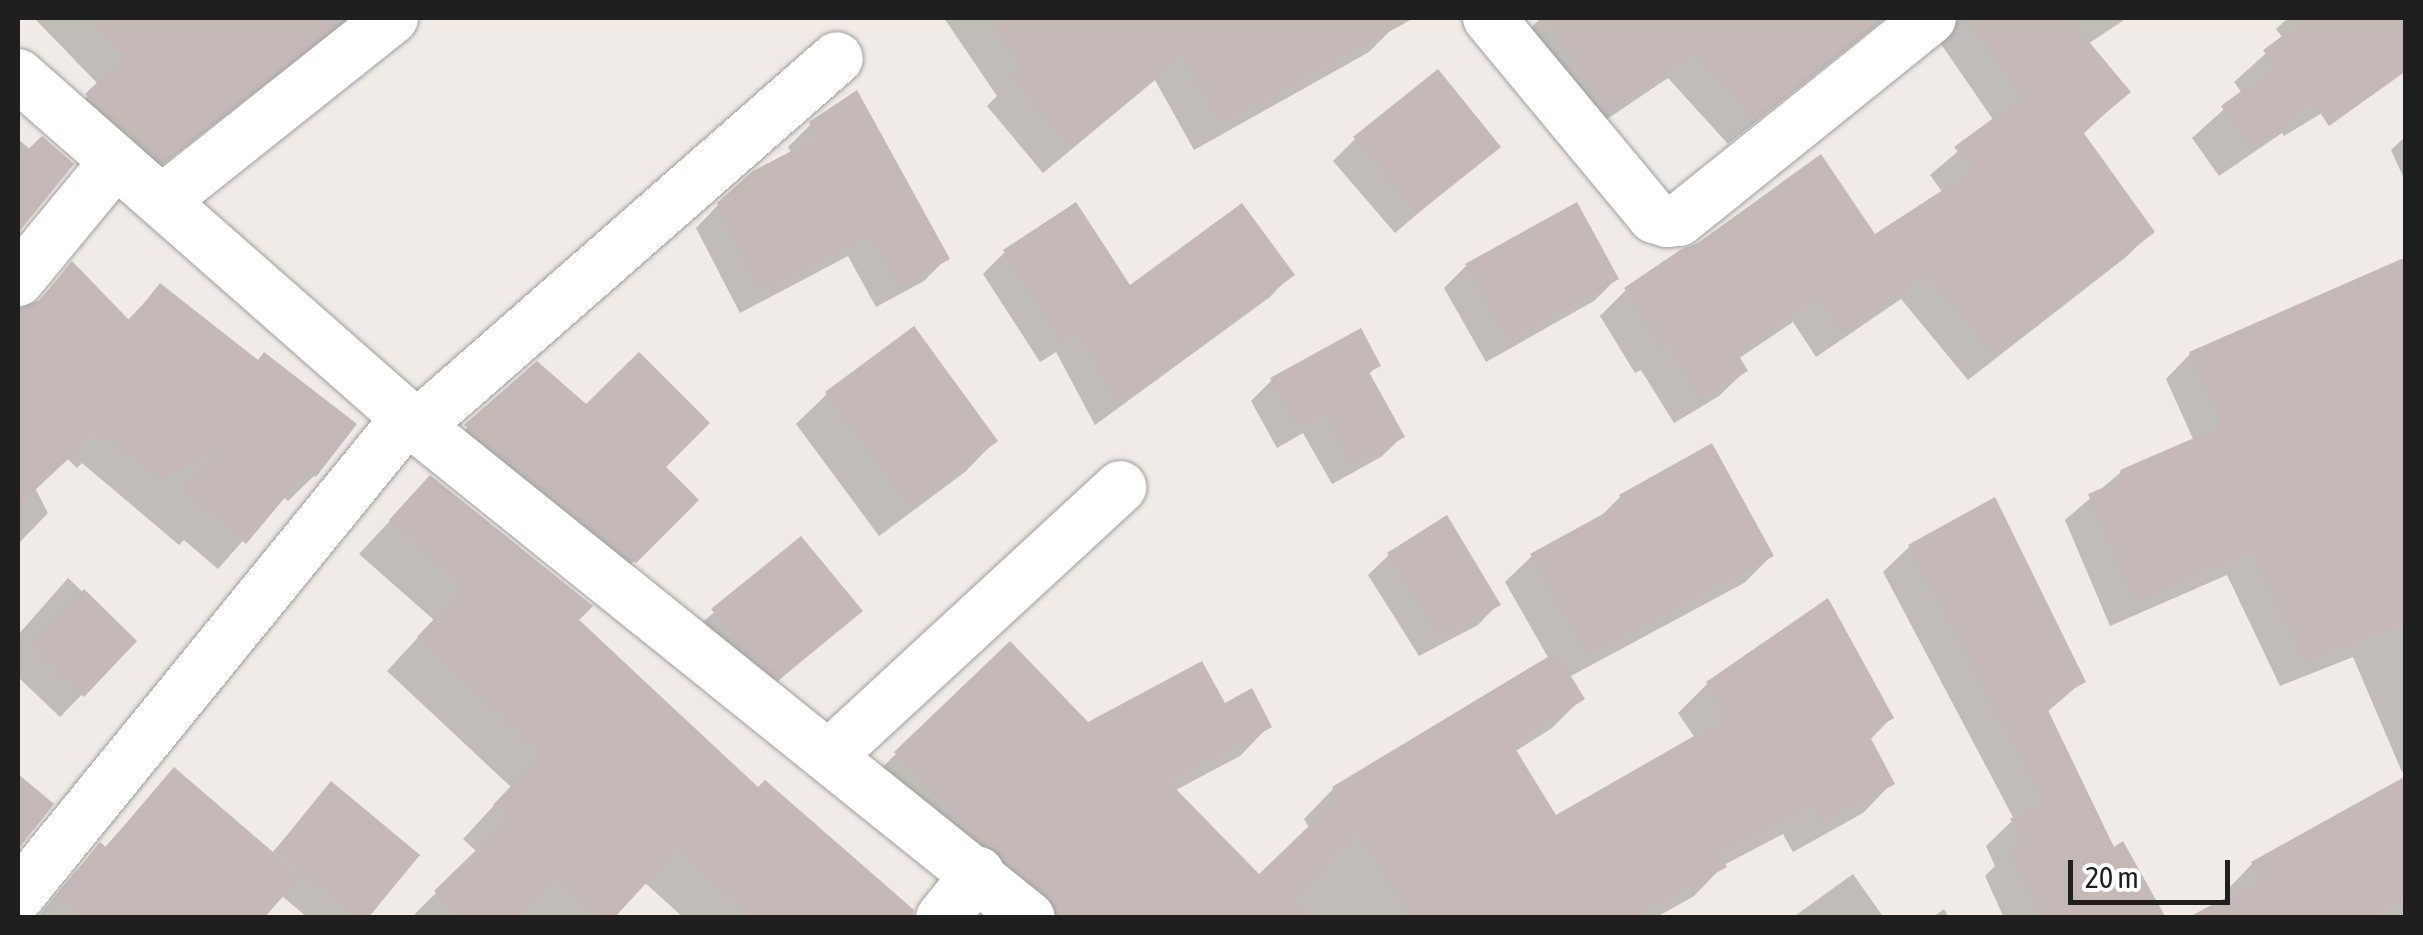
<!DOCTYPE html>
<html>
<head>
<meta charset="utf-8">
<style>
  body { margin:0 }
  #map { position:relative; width:2423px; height:935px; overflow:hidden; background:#f0ebe6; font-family:"Asap Condensed",sans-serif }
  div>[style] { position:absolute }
  .shadow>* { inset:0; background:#0003 }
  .building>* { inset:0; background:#c4b9b6 }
  .roads { filter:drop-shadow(0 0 2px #a0a0a0) drop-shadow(0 0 2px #a0a0a0) }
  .minor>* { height:52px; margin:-26px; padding:0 26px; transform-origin:26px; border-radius:26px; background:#fff }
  span { translate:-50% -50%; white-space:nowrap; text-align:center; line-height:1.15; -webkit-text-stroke:8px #fff; paint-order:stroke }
  .frame { position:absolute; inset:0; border:20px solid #1f1f1f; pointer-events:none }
  .scale { position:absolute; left:2068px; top:860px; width:162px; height:45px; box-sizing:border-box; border:5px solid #1f1f1f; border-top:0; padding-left:12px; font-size:30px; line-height:35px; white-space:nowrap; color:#1f1f1f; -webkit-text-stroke:8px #fff; paint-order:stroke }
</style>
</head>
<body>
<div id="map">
  <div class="shadow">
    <i style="clip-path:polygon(34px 18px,350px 18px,133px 188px,60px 124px,99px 85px)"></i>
    <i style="clip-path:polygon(944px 18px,1391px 18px,1396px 25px,1369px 52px,1194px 150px,1155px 80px,1043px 173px,987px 106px,997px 96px)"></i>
    <i style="clip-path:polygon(1541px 18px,1886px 18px,1728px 144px,1668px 78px,1582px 136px,1517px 41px)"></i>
    <i style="clip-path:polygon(1923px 18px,2127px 18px,2088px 44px,2128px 92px,2082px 135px,2152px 231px,2126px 257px,1968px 380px,1901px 299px,1816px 357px,1793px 322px,1738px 359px,1745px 371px,1719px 396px,1674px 423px,1641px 370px,1635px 373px,1600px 316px,1626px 290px,1874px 237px,1943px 193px,1930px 175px,1994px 121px)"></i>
    <i style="clip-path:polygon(2288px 18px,2318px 18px,2321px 23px,2324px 18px,2406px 18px,2406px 62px,2284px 136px,2282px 133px,2219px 176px,2192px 138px,2242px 93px,2234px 82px,2283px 38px,2276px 29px)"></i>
    <i style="clip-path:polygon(811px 124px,946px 259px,924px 281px,876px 307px,848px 256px,740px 313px,696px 228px,718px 205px,792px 154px,788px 147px)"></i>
    <i style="clip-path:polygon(2406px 136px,2406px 183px,2391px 150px)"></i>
    <i style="clip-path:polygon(18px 139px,31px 150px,71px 165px,18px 229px)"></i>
    <i style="clip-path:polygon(1355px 139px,1497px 146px,1395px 233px,1333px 161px)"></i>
    <i style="clip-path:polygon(1005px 252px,1129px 289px,1291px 275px,1270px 297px,1095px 425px,1056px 352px,1040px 362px,983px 274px)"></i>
    <i style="clip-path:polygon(2406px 259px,2406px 771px,2402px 772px,2353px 657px,2280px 686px,2227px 575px,2110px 626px,2065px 520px,2121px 472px,2194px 441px,2166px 379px,2190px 354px)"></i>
    <i style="clip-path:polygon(72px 265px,127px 321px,160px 286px,315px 475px,288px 501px,282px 496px,218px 569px,184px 540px,179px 545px,82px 463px,77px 468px,67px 458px,35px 488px,48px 513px,18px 544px,18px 311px,31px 309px)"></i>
    <i style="clip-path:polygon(1466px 266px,1616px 279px,1594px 301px,1486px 362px,1444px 288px)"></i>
    <i style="clip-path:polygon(537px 364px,663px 467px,696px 500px,603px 592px,435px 457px)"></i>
    <i style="clip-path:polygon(1378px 365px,1368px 375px,1402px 437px,1381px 457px,1332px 484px,1303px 433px,1277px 448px,1251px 401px,1272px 380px)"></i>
    <i style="clip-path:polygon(827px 394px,995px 441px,965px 472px,879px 536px,796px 424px)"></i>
    <i style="clip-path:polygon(430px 478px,758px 790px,905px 918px,684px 918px,644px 882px,610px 918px,411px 918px,477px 852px,463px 839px,511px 787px,387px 671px,434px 620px,359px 554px)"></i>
    <i style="clip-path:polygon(1620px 497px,1771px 556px,1744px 583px,1569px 677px,1582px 698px,1552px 728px,1514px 752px,1555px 818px,1695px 738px,1678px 713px,1707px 684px,1891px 718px,1869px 741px,1892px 783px,1863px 813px,1793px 852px,1783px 834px,1724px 865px,1694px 896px,1655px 918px,1010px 918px,866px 783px,896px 754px,1224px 707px,1269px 726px,1240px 756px,1174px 791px,1259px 877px,1310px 829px,1304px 819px,1333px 789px,1549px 659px,1505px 582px,1532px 556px,1598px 519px)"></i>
    <i style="clip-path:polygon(800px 539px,859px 611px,756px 700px,690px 633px)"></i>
    <i style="clip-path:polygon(1909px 547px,2083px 681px,2046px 713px,2113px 850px,2163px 918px,2004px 918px,1985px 876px,1995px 866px,1986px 846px,2014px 819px,1883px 572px)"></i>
    <i style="clip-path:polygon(1389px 555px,1498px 604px,1478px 625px,1419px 656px,1368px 575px)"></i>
    <i style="clip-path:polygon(68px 578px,134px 641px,60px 717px,18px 677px,18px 635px)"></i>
    <i style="clip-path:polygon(175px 770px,271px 854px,331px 785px,365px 918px,308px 918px,281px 895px,261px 918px,37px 918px,74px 873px,100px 846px,104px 848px)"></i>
    <i style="clip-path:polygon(2406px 779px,2406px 918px,2193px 918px,2231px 898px,2227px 890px,2252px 864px)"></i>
    <i style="clip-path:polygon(1853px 874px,1884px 918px,1792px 918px)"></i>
    <i style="clip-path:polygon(1944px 909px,1949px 918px,1932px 918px)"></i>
  </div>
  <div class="building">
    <i style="clip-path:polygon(88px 18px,344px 18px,163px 162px,85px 94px,125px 56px)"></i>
    <i style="clip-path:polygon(989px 18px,1414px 18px,1221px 125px,1183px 55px,1071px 148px,1012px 77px,1023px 68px)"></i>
    <i style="clip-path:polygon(1544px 18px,1883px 18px,1755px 120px,1695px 54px,1608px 112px)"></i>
    <i style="clip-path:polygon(1966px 18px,2069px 18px,2131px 92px,2083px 132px,2155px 232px,1995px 356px,1928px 275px,1842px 333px,1819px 298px,1738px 354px,1748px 371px,1701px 399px,1668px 346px,1662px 350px,1624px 288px,1680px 250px,1698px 243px,1821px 154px,1875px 234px,1972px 171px,1954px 147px,2022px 97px)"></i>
    <i style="clip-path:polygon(2307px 18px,2406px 18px,2406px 71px,2329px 126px,2314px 104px,2252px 149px,2221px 106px,2275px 66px,2263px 50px)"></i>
    <i style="clip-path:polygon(1438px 69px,1501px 147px,1418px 213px,1353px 137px)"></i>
    <i style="clip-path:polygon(857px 90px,950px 259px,899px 287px,871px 236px,763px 293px,717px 203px,753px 171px,817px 138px,809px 122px)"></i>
    <i style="clip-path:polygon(42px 136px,74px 164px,18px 233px,18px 159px)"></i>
    <i style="clip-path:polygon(1076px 202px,1130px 285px,1242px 203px,1295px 275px,1118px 405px,1078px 332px,1063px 342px,1003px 250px)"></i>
    <i style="clip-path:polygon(1577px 202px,1619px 279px,1509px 341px,1465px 264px)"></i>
    <i style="clip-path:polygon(2406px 257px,2406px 623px,2305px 664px,2252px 552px,2135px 603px,2088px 494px,2123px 479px,2120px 470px,2222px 426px,2189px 352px)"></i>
    <i style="clip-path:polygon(72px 261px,130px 321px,160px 283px,258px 360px,264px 352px,357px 424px,316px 477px,308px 470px,246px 544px,181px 489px,218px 451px,160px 480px,110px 438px,105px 444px,95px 434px,18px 506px,18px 309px,40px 300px)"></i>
    <i style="clip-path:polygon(914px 326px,998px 441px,910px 507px,825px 392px)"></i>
    <i style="clip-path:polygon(1361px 328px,1381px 366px,1369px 372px,1405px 437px,1353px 465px,1325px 414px,1298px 429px,1270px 378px)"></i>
    <i style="clip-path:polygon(639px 352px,710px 423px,666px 467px,699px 500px,636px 563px,464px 425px,537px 361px,586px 404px)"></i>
    <i style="clip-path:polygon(1712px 443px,1774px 556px,1589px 656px,1530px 554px,1623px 503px,1619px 495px)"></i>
    <i style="clip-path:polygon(430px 475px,593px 606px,579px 620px,758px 787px,765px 780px,914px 910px,913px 918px,752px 918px,676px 851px,614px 918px,598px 918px,557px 879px,518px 918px,459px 918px,434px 891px,508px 819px,493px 805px,541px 754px,417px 637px,464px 587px,389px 520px)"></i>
    <i style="clip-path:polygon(1995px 497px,2086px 682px,2045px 704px,2114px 847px,2123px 841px,2166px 918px,2041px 918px,2009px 848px,2022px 842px,2010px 819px,2043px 800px,1908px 545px)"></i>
    <i style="clip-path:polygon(1447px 515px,1501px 605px,1440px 637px,1387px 553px)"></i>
    <i style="clip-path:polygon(801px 536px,863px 611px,780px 679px,745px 651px,711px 609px)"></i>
    <i style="clip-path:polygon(84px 589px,137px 641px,84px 697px,29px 646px)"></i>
    <i style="clip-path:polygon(1828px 598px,1894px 718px,1868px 733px,1895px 784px,1823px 824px,1813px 807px,1721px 854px,1727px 867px,1633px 918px,1411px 918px,1359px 833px,1294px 897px,1314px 918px,1058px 918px,1048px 895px,975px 836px,894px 752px,1010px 641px,1088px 722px,1202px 661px,1225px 703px,1252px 688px,1272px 727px,1169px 782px,1259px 874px,1338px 798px,1332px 787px,1556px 652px,1585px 699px,1513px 745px,1556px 815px,1729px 716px,1706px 682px)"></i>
    <i style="clip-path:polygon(174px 767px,301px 876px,264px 918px,82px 918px,57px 896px,100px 842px,106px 847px)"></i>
    <i style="clip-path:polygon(18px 774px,54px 804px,18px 849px)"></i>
    <i style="clip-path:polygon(2406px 776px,2406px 899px,2373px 918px,2187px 918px,2261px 879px,2251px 862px)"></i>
    <i style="clip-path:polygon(331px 781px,420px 855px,368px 918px,357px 918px,275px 850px)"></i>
  </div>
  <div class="roads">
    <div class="minor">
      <i style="left:1489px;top:18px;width:259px;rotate:50.3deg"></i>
      <i style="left:1654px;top:217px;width:14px;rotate:17deg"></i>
      <i style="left:1667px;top:221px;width:12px;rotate:-5deg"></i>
      <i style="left:1679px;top:220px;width:322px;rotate:-38.8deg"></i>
      <i style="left:18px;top:75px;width:531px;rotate:41.34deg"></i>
      <i style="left:417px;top:426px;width:785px;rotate:38.8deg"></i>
      <i style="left:162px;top:201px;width:294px;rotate:-38.5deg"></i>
      <i style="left:18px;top:280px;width:154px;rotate:-50.5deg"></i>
      <i style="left:417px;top:426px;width:558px;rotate:-41.22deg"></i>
      <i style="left:830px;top:755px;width:395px;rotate:-42.7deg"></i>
      <i style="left:18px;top:896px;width:618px;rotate:-50.85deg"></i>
      <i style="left:942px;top:918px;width:58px;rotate:-51.3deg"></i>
    </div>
  </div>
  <div class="frame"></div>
  <div class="scale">20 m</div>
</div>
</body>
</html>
